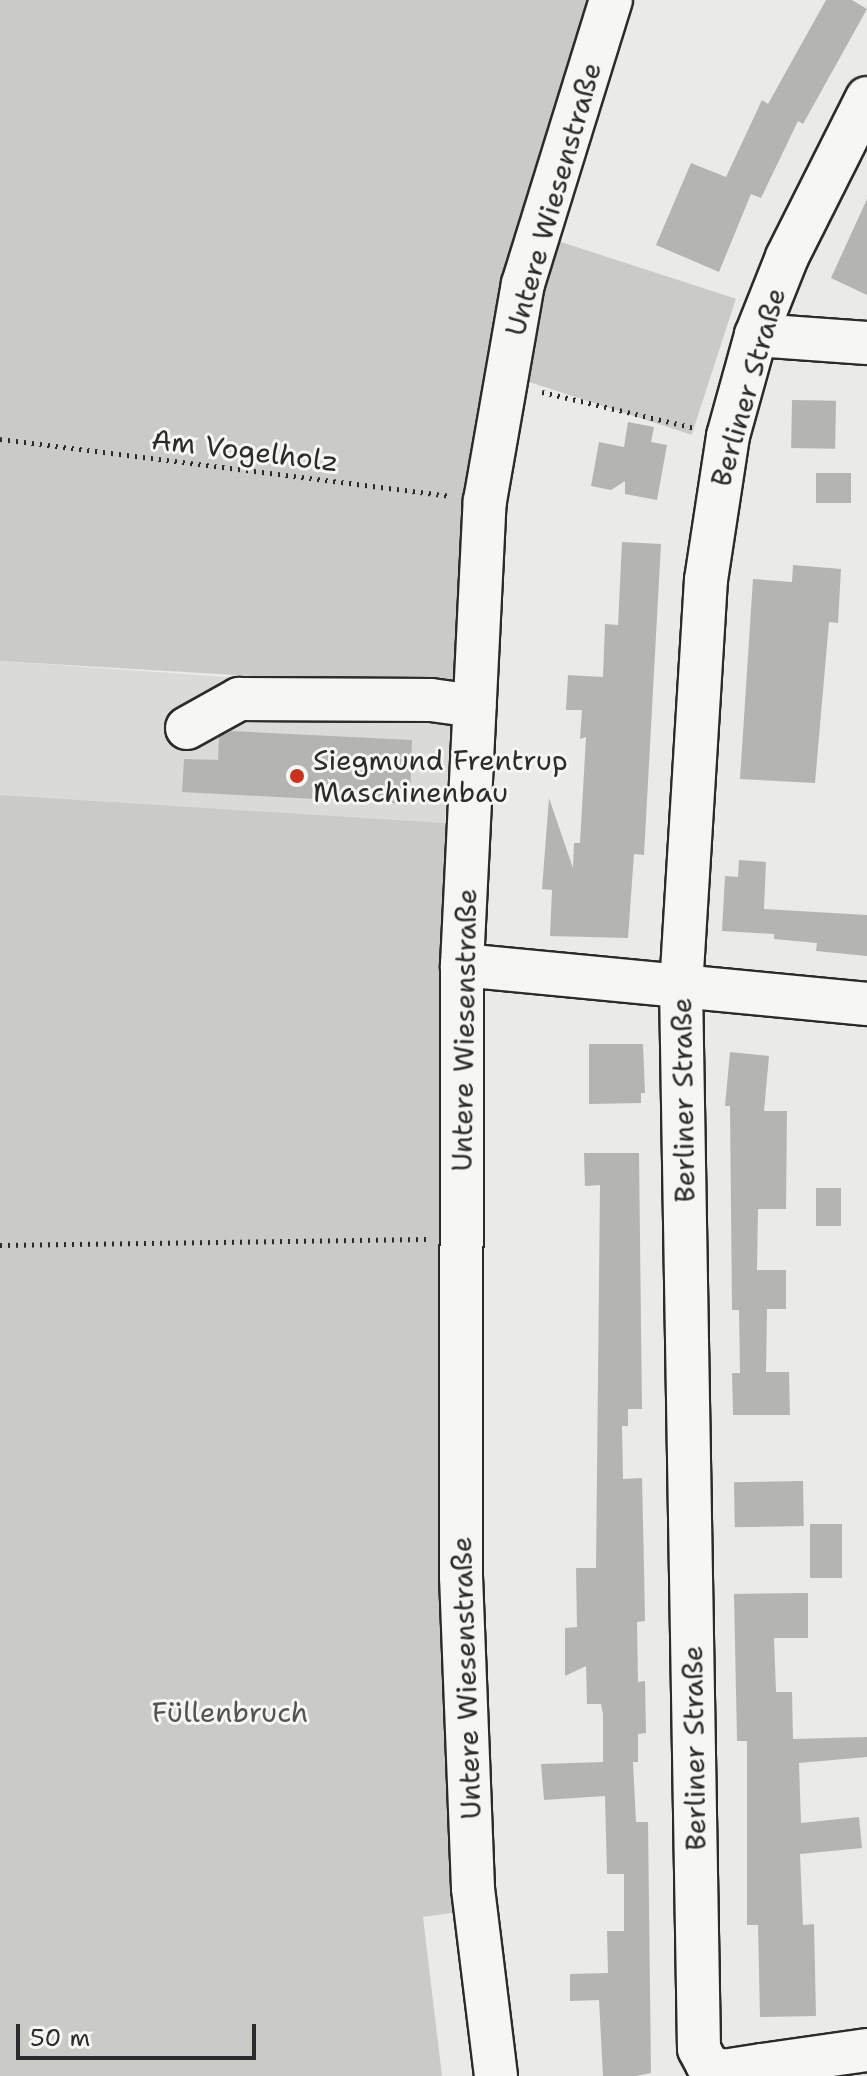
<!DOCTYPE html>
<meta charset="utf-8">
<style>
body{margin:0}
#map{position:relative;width:867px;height:2076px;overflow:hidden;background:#eaeae6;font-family:"Shantell Sans",sans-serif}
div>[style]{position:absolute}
.built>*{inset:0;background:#dadad6;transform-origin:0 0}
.green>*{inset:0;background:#cacac7;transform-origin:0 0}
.building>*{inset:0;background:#b4b4b1;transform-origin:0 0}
.path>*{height:5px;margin-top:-2.5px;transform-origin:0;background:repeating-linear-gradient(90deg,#2b2b2b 0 2px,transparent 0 8px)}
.roads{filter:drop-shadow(2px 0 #2b2b2b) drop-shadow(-2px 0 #2b2b2b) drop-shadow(0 2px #2b2b2b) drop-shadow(0 -2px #2b2b2b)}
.minor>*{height:42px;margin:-21px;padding:0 21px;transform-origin:21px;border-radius:21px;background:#f6f6f2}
.dots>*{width:22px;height:22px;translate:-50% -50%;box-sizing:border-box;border:4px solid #f6f6f2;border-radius:50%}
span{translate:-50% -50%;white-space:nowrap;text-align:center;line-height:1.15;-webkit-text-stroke:6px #f6f6f2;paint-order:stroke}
.street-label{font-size:28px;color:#2b2b2b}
.poi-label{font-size:28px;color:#2b2b2b}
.left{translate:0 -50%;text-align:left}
.park-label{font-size:28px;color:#535352}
.scale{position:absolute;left:16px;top:2024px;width:240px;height:36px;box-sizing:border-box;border:4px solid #2b2b2b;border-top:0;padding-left:10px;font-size:24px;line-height:28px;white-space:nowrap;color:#2b2b2b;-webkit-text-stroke:6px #f6f6f2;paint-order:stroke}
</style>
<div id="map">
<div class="built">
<i style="left:0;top:661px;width:455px;height:134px;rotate:4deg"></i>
</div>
<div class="green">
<i style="clip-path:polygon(0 0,602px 0,511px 284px,468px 689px,0 661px)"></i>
<i style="left:558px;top:241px;width:187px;height:143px;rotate:18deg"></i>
<i style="clip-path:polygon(0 795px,458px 824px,465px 1911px,423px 1917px,442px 2076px,0 2076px)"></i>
</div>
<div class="building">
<i style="clip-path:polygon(826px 0,852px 0,867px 9px,803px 124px,798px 121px,761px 198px,751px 194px,719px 272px,656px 245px,691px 163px,726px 177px,762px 100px,768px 104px)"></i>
<i style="clip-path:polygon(867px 199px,867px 295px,831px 278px)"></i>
<i style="left:792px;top:400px;width:44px;height:48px;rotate:1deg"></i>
<i style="clip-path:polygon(628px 422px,654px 427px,651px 442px,667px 445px,657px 500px,625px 494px,625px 481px,611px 490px,591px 486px,599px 442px,624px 447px)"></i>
<i style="left:816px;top:473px;width:35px;height:30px"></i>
<i style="clip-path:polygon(622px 542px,661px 544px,644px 855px,634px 854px,628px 938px,550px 936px,552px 890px,542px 889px,549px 798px,573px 868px,574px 843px,580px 843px,586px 737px,580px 739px,582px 710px,566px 710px,568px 675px,603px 677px,605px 624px,618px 625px)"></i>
<i style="clip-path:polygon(793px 565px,841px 569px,838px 623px,829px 622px,815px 783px,740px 779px,753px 579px,792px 582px)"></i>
<i style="clip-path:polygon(231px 731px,412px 740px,410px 804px,182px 792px,184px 759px,218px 760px,219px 737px)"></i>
<i style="clip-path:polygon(739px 860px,766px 862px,764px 909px,867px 915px,867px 956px,816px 951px,817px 943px,774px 939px,774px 934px,722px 931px,725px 876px,738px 877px)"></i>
<i style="clip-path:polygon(589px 1044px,643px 1044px,645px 1093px,641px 1093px,641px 1103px,589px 1104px)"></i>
<i style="clip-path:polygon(730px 1052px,769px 1056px,764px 1111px,787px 1111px,786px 1209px,758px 1209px,757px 1270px,786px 1270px,786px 1309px,767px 1309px,766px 1372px,789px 1372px,790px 1415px,733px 1415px,732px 1373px,740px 1373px,739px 1310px,732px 1310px,730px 1106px,725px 1106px)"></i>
<i style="clip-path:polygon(584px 1153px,639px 1153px,642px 1409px,628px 1409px,628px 1426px,622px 1426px,623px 1479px,642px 1478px,644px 1567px,645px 1621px,637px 1622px,638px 1682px,645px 1681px,646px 1733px,638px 1734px,638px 1762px,633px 1762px,636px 1822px,648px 1822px,651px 2073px,636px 2076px,603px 2076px,599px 2000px,570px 2001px,570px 1974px,608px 1973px,607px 1931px,624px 1931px,624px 1874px,607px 1874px,605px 1796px,544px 1800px,541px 1764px,603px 1762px,603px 1714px,601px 1704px,587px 1704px,586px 1666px,565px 1676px,565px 1628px,577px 1627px,576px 1568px,596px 1568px,600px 1185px,585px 1186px)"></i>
<i style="left:816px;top:1188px;width:25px;height:38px"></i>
<i style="left:803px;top:1481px;width:45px;height:69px;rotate:89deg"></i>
<i style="left:810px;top:1524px;width:32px;height:54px"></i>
<i style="clip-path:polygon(808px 1593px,808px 1638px,774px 1638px,776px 1692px,792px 1692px,793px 1739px,867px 1737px,867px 1757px,799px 1763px,801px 1823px,859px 1817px,862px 1848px,800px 1854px,803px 1925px,814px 1924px,816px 2016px,760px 2017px,758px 1925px,747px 1925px,747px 1741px,737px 1741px,734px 1594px)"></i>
</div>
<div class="path">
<i style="left:542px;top:392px;width:158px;rotate:13.2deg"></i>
<i style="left:0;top:439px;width:455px;rotate:7.2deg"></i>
<i style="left:0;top:1245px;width:427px;rotate:-0.8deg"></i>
</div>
<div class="roads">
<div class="minor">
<i style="left:756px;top:335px;width:111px;rotate:4.1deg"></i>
<i style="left:187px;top:728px;width:60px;rotate:-29.1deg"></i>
<i style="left:239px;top:699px;width:192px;rotate:0.3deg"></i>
<i style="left:431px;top:700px;width:44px;rotate:7.8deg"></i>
<i style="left:462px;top:965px;width:407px;rotate:5.5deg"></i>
<i style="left:762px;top:2065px;width:106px;rotate:-8.1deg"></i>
<i style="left:496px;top:2076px;width:189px;rotate:-97deg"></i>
<i style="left:473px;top:1888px;width:310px;rotate:-92.2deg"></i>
<i style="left:461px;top:1578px;width:613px;rotate:-89.91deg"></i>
<i style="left:462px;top:965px;width:465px;rotate:-87.2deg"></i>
<i style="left:485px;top:501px;width:220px;rotate:-80.1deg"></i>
<i style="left:523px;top:284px;width:297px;rotate:-72.8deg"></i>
<i style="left:764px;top:2076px;width:11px;rotate:-100deg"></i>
<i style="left:762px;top:2065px;width:39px;rotate:171deg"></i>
<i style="left:723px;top:2071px;width:16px;rotate:-162deg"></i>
<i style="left:708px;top:2066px;width:19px;rotate:-118deg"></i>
<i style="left:699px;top:2049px;width:1061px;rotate:-90.97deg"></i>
<i style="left:681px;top:988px;width:409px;rotate:-86.5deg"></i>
<i style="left:706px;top:580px;width:146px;rotate:-81.3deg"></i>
<i style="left:728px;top:436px;width:105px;rotate:-74.5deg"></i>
<i style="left:756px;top:335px;width:84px;rotate:-68.3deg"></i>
<i style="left:787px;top:257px;width:178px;rotate:-63.3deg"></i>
</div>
</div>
<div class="dots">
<i style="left:297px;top:776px;background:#c8321e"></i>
</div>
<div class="street-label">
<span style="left:553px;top:199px;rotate:-74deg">Untere Wiesenstraße</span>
<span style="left:748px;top:387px;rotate:-74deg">Berliner Straße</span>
<span style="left:245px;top:450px;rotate:7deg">Am Vogelholz</span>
<span style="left:464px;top:1030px;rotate:-89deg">Untere Wiesenstraße</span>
<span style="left:683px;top:1100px;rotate:-91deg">Berliner Straße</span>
<span style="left:466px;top:1678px;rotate:-92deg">Untere Wiesenstraße</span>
<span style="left:694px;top:1748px;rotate:-91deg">Berliner Straße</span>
</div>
<div class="poi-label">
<span class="left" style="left:313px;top:776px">Siegmund Frentrup<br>Maschinenbau</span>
</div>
<div class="park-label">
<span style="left:230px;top:1712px">Füllenbruch</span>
</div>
<div class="scale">50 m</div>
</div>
